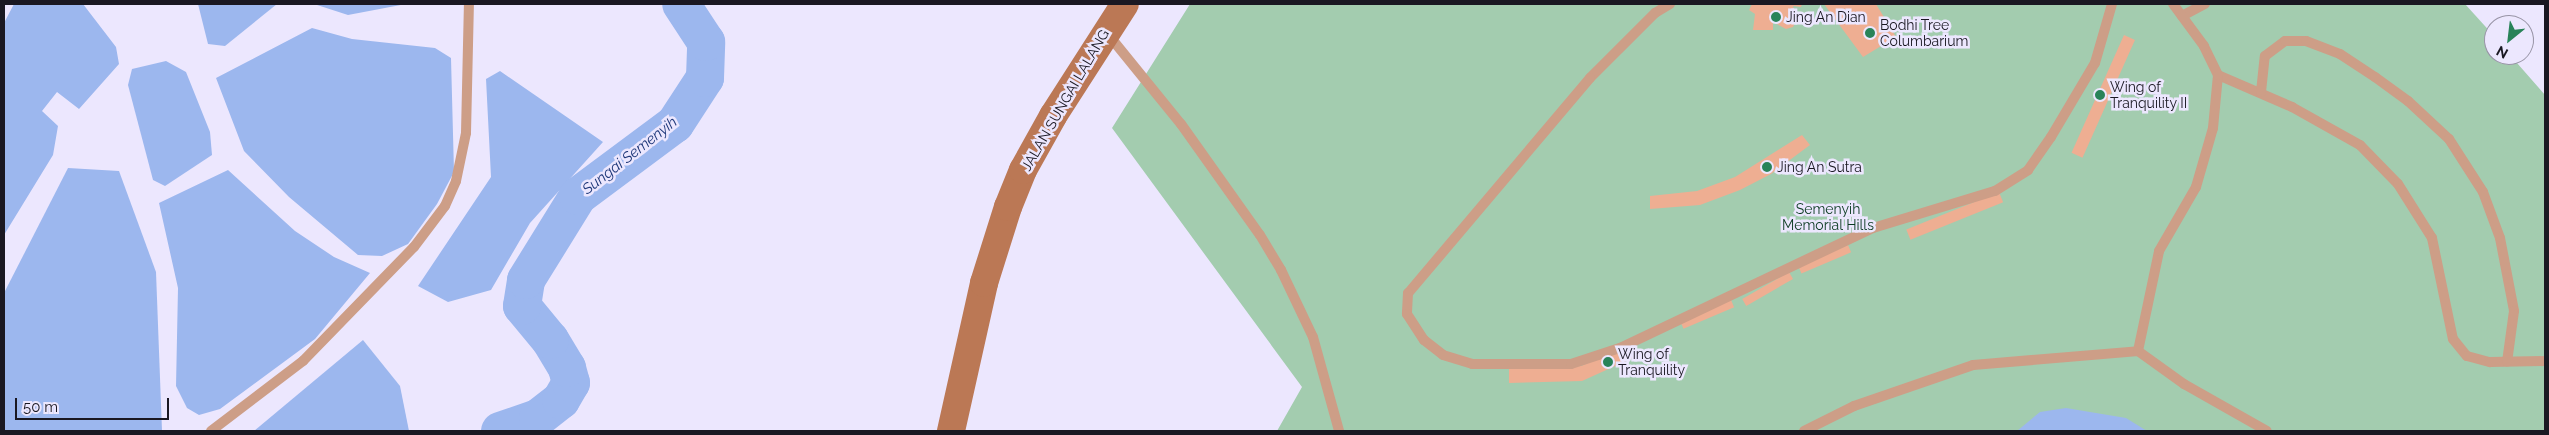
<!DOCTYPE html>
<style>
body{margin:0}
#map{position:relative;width:2549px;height:435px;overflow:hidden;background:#ece7fe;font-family:Raleway,sans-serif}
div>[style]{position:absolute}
.green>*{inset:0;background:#a3ccaf}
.water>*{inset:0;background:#9cb7ee}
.river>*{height:38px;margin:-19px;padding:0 19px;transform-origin:19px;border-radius:19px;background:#9cb7ee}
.building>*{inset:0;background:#eeae92;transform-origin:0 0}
.lane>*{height:10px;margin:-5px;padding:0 5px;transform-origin:5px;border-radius:5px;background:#cd9e87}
.secondary>*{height:28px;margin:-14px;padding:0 14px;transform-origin:14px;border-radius:14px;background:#bb7855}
.dots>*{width:14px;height:14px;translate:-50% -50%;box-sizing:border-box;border:2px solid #ece7fe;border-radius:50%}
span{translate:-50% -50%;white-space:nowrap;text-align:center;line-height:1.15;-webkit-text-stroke:5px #ece7fe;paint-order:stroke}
.poi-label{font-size:14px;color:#1a1822}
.left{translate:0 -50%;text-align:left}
.street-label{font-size:14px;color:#1a1822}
.park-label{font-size:14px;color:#0b3b21}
.water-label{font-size:15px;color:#20397a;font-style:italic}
.frame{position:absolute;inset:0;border:5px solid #1a1822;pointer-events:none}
.north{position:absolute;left:2484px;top:15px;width:50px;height:50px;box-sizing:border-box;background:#ece7fe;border:1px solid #9894a6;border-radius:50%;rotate:209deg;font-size:14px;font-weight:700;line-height:20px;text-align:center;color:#1a1822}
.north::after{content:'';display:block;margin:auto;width:18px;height:22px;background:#298359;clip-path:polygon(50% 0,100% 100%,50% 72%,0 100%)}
.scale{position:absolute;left:15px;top:398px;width:154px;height:22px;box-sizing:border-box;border:2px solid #1a1822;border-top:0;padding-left:6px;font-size:15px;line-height:18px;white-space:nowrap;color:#1a1822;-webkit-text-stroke:4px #ece7fe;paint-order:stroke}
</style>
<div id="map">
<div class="green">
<i style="clip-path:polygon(1190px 4px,2465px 4px,2494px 36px,2494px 55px,2510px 55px,2545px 95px,2545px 431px,1277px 431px,1302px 387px,1112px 128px)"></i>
</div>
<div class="water">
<i style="clip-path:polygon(14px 4px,83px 4px,116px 47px,119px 64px,79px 109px,57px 92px,42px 111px,58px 126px,53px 155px,4px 235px,4px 23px)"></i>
<i style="clip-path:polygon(198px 4px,277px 4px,225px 46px,208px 44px)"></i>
<i style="clip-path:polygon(314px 4px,406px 4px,348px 15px)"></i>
<i style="clip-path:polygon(312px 28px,352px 39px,435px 48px,451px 58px,454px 172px,437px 204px,408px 244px,382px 256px,358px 255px,289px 197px,244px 151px,216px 78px)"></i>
<i style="clip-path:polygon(166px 61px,186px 72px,210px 132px,212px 155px,165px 186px,153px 180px,128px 85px,132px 69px)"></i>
<i style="clip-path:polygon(500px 71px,603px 142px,530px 223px,491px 290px,448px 302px,418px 286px,491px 177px,486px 79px)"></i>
<i style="clip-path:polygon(68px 168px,119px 171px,156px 272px,162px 431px,4px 431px,4px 293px)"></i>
<i style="clip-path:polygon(228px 170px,295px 231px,334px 257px,370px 273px,315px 339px,220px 409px,199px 415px,187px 408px,176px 386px,178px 288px,159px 203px)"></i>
<i style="clip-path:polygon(363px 340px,400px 386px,409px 431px,254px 431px)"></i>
<i style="clip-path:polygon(2066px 408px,2126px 418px,2147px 431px,2017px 431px,2040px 412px)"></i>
</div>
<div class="river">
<i style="left:500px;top:431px;width:40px;rotate:-18.9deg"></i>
<i style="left:538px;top:418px;width:29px;rotate:-38deg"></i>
<i style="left:561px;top:400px;width:20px;rotate:-60deg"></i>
<i style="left:571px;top:383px;width:16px;rotate:-105deg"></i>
<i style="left:567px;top:368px;width:33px;rotate:-121deg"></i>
<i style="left:550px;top:340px;width:44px;rotate:-129.5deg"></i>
<i style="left:522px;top:306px;width:26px;rotate:-81deg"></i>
<i style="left:526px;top:280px;width:99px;rotate:-58.2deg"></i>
<i style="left:578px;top:196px;width:121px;rotate:-36.6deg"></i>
<i style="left:675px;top:124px;width:55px;rotate:-56.9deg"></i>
<i style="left:705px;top:78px;width:36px;rotate:-88deg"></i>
<i style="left:706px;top:42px;width:45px;rotate:-123.3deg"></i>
</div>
<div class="building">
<i style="clip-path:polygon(1752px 4px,1802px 4px,1801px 7px,1793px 6px,1797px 19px,1793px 27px,1786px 29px,1773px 22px,1773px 30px,1753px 30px,1755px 14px,1749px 10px)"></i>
<i style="clip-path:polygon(1824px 4px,1876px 4px,1896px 37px,1863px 57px)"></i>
<i style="left:2124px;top:35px;width:12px;height:129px;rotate:24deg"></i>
<i style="clip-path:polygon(1802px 135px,1810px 145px,1771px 174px,1740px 190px,1700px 205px,1650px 209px,1650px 196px,1697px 191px,1735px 177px)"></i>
<i style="left:1999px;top:192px;width:11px;height:100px;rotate:68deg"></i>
<i style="left:1848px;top:245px;width:8px;height:54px;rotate:67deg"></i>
<i style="left:1789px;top:272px;width:8px;height:54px;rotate:60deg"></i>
<i style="left:1731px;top:300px;width:8px;height:55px;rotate:67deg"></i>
<i style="clip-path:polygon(1630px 345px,1635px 357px,1582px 381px,1509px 383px,1509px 368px,1581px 366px)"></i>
</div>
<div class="lane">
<i style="left:1670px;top:4px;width:17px;rotate:149deg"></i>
<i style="left:1655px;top:13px;width:92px;rotate:135deg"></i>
<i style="left:1590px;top:78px;width:282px;rotate:130.2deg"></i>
<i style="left:1408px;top:293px;width:21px;rotate:93deg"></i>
<i style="left:1407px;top:314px;width:31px;rotate:57deg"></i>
<i style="left:1424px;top:340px;width:24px;rotate:38deg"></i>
<i style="left:1443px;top:355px;width:30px;rotate:17deg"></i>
<i style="left:1472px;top:364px;width:99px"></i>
<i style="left:1571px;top:364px;width:52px;rotate:-18.1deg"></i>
<i style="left:1620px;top:348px;width:280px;rotate:-25.4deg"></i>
<i style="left:1873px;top:228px;width:127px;rotate:-16.9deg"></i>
<i style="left:1995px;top:191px;width:39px;rotate:-32deg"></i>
<i style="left:2028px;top:170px;width:40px;rotate:-55.1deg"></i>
<i style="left:2051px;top:137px;width:86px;rotate:-59.3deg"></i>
<i style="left:2095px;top:63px;width:61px;rotate:-73.9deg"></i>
<i style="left:2182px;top:16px;width:26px;rotate:-28deg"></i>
<i style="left:1107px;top:33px;width:117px;rotate:50.9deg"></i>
<i style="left:1181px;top:124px;width:136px;rotate:54.6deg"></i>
<i style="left:1260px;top:235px;width:41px;rotate:59deg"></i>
<i style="left:1281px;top:270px;width:74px;rotate:64.5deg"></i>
<i style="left:1313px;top:337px;width:98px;rotate:74.5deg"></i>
<i style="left:2218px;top:75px;width:81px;rotate:23.4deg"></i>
<i style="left:2292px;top:107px;width:78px;rotate:29.2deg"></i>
<i style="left:2360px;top:145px;width:54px;rotate:45.7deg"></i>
<i style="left:2398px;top:184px;width:64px;rotate:57.8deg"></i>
<i style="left:2432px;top:238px;width:103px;rotate:78.3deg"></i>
<i style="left:2453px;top:339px;width:22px;rotate:51deg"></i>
<i style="left:2467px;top:356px;width:24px;rotate:15deg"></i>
<i style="left:2490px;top:362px;width:55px;rotate:-1deg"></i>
<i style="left:2261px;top:92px;width:36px;rotate:-84deg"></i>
<i style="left:2265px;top:56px;width:25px;rotate:-37deg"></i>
<i style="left:2285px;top:41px;width:21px"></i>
<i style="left:2306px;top:41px;width:36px;rotate:21deg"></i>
<i style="left:2340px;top:54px;width:42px;rotate:33.3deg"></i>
<i style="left:2375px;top:77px;width:41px;rotate:36deg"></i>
<i style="left:2408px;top:101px;width:56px;rotate:42.8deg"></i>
<i style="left:2449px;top:139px;width:63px;rotate:57.3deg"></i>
<i style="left:2483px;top:192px;width:49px;rotate:69.7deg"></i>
<i style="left:2500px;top:238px;width:74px;rotate:79.1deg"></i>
<i style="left:2514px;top:311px;width:51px;rotate:97.8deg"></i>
<i style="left:2138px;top:351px;width:102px;rotate:-78.1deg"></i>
<i style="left:2159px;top:251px;width:74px;rotate:-60deg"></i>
<i style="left:2196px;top:187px;width:61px;rotate:-73.9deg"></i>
<i style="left:2213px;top:128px;width:53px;rotate:-84.6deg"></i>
<i style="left:2218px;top:75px;width:32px;rotate:-116deg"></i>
<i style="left:2204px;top:46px;width:52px;rotate:-126.4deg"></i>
<i style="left:211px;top:431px;width:116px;rotate:-37.3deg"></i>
<i style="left:303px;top:361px;width:159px;rotate:-45.8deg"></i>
<i style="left:414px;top:247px;width:51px;rotate:-52.9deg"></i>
<i style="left:445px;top:206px;width:27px;rotate:-66deg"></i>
<i style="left:456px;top:181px;width:49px;rotate:-78.2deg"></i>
<i style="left:466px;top:133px;width:129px;rotate:-88.7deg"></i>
<i style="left:1804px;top:431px;width:56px;rotate:-26.6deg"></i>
<i style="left:1854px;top:406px;width:126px;rotate:-19deg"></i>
<i style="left:1973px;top:365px;width:166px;rotate:-4.8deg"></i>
<i style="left:2138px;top:351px;width:57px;rotate:35.7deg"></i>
<i style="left:2184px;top:384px;width:95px;rotate:29.5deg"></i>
</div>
<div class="secondary">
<i style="left:951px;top:431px;width:152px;rotate:-77.4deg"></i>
<i style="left:984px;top:283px;width:80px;rotate:-72.5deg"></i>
<i style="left:1008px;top:207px;width:40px;rotate:-68deg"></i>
<i style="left:1023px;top:170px;width:62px;rotate:-60.9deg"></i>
<i style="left:1053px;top:116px;width:133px;rotate:-57.3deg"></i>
</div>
<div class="dots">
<i style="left:1776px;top:17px;background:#298359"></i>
<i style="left:1870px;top:33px;background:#298359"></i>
<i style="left:2100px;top:95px;background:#298359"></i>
<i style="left:1767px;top:167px;background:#298359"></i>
<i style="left:1608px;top:362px;background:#298359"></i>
</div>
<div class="poi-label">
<span class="left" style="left:1786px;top:17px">Jing An Dian</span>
<span class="left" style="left:1880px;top:33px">Bodhi Tree<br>Columbarium</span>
<span class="left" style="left:2110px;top:95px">Wing of<br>Tranquility II</span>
<span class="left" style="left:1777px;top:167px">Jing An Sutra</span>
<span class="left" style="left:1618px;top:362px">Wing of<br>Tranquility</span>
</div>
<div class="street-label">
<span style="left:1065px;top:100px;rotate:-60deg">JALAN SUNGAI LALANG</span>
</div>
<div class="park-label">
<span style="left:1828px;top:217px">Semenyih<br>Memorial Hills</span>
</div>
<div class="water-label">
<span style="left:630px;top:156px;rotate:-38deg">Sungai Semenyih</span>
</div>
<div class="frame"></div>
<div class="north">N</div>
<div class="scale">50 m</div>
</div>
